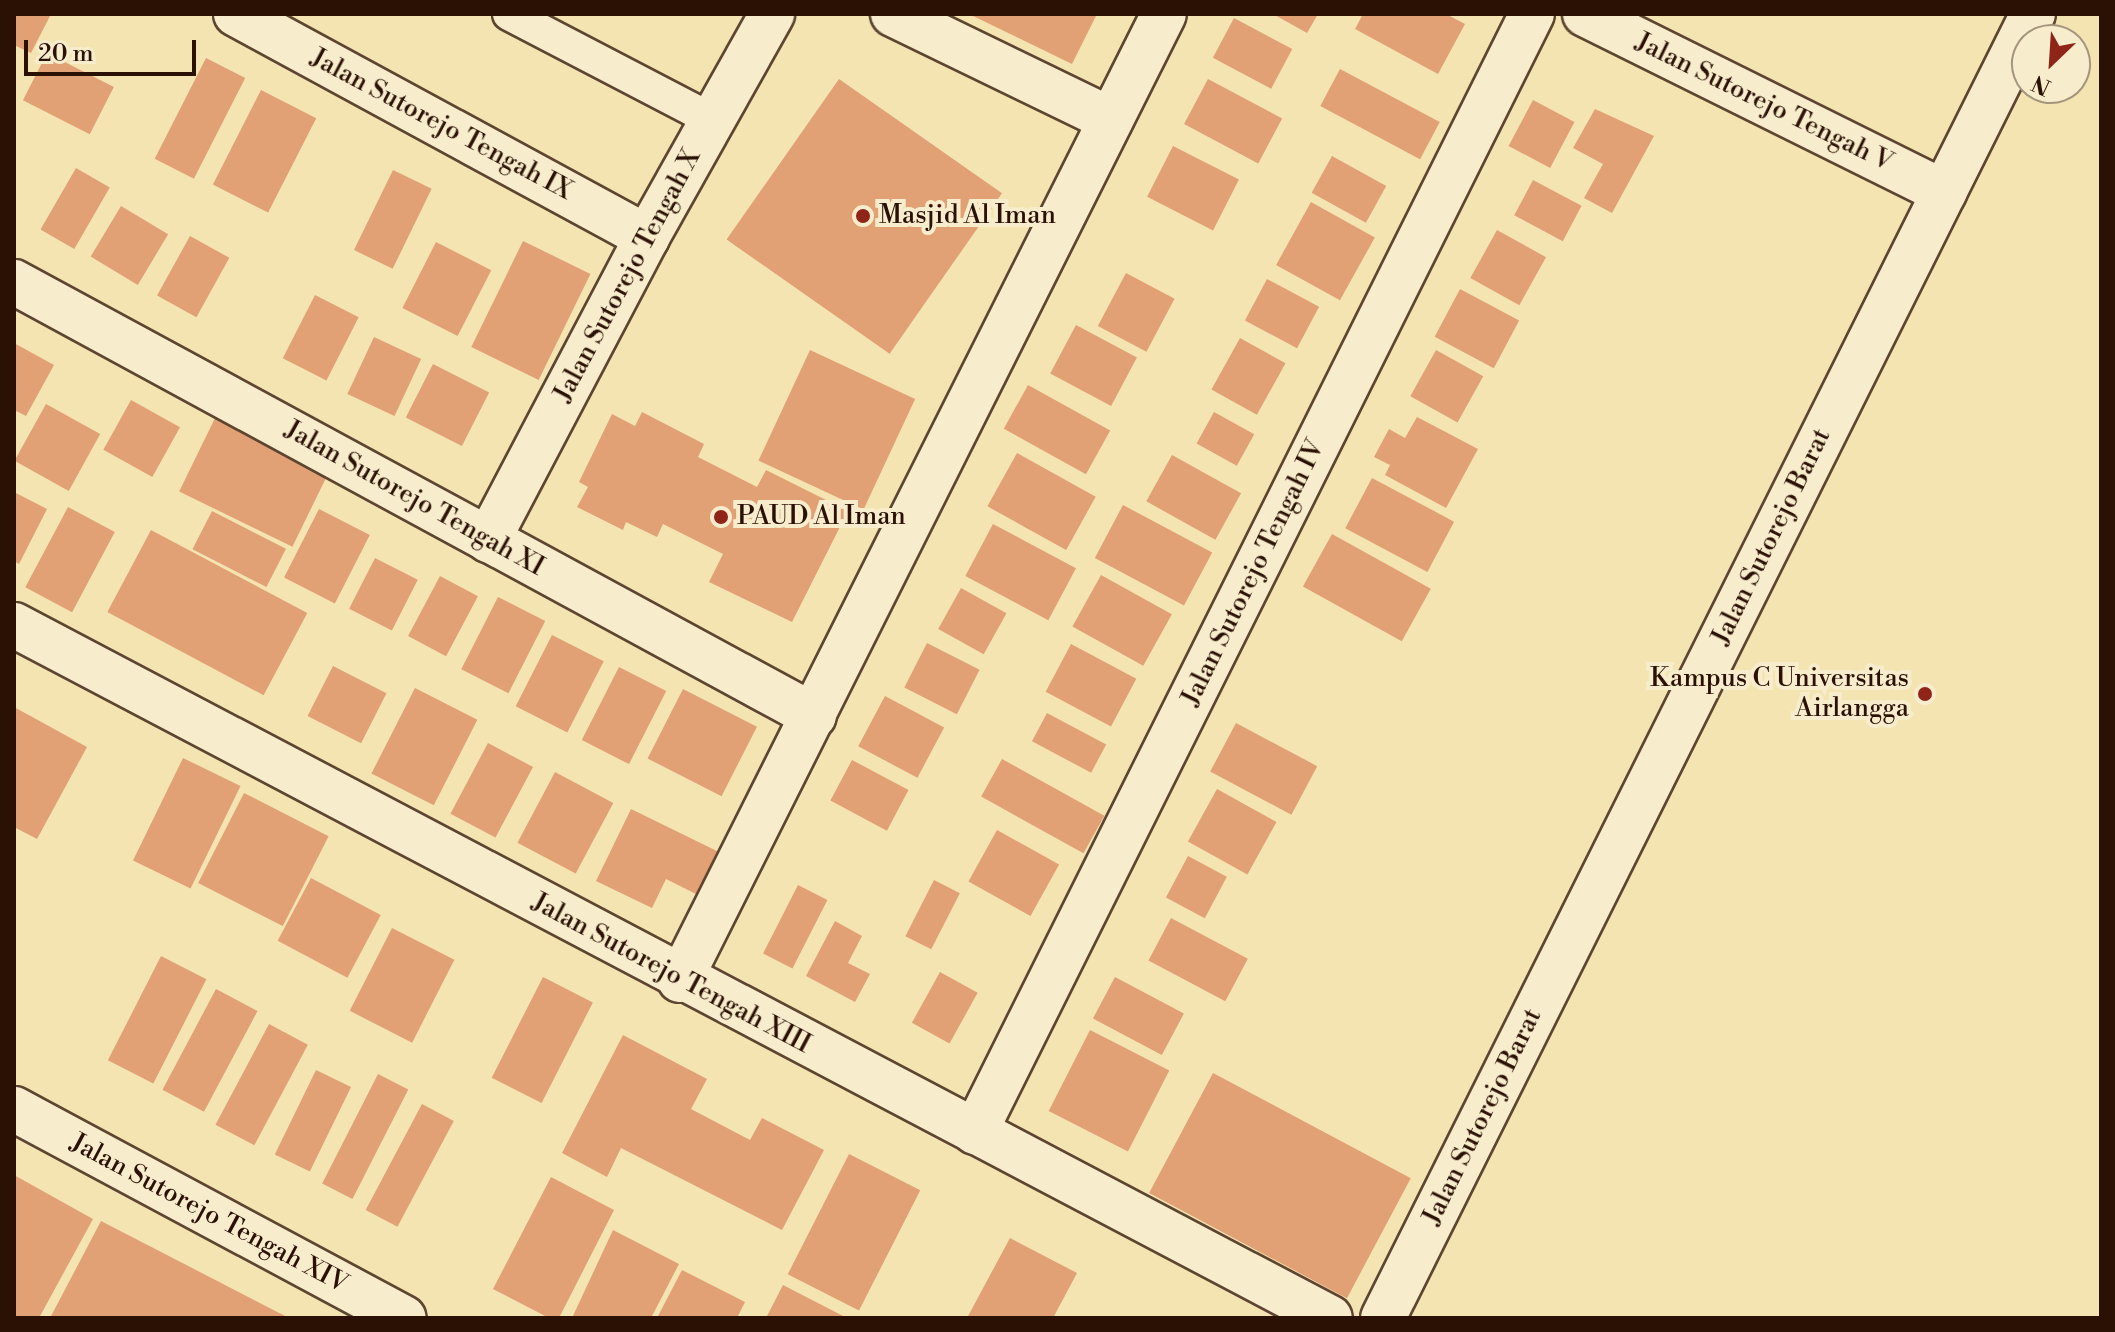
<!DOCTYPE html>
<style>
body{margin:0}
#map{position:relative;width:2115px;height:1332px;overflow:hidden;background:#f3e4b2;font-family:"Libre Bodoni",serif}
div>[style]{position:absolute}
.building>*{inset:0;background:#e2a075;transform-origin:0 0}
.roads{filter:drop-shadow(2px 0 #5d4530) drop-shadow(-2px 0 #5d4530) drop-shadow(0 2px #5d4530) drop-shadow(0 -2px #5d4530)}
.lane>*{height:32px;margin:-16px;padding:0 16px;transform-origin:16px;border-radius:16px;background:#f7edcd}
.street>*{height:44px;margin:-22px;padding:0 22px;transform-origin:22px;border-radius:22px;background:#f7edcd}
.dots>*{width:22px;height:22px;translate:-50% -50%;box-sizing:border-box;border:4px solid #f7edcd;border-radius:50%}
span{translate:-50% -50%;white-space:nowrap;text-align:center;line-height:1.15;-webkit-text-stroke:8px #f7edcd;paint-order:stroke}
.street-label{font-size:26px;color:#2b1004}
.poi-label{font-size:26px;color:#2b1004}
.left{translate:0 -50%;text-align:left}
.right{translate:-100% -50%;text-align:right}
.frame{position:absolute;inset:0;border:16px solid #2b1004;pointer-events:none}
.north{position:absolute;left:2011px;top:24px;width:80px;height:80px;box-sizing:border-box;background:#f7edcd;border:2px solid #a5957d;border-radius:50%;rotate:205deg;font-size:22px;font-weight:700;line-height:32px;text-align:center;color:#2b1004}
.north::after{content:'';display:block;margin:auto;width:28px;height:36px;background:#8f2418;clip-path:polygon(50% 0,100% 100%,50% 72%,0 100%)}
.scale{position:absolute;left:24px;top:40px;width:172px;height:36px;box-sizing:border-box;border:4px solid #2b1004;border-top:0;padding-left:10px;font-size:24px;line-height:28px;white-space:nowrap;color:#2b1004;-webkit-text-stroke:6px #f7edcd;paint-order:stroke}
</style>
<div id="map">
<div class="building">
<i style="clip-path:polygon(14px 14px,51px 14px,31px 53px,14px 45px)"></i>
<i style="clip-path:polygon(969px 14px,1097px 14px,1072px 64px)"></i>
<i style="clip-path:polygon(1273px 14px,1318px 14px,1307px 33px)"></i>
<i style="clip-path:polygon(1363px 14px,1446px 14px,1465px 24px,1438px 74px,1355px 29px)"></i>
<i style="left:1234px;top:18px;width:66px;height:45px;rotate:28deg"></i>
<i style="left:47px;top:53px;width:75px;height:53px;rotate:27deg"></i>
<i style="left:206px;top:58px;width:44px;height:113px;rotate:27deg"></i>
<i style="left:1340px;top:69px;width:113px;height:42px;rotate:28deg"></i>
<i style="left:839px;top:79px;width:199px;height:196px;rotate:35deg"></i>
<i style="left:1208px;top:79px;width:84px;height:51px;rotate:28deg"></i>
<i style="left:261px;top:90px;width:62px;height:106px;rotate:27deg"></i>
<i style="left:1533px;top:100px;width:47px;height:52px;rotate:28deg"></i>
<i style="clip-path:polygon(1595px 109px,1654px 136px,1612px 213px,1584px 198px,1603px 164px,1573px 148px)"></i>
<i style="left:1173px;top:146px;width:74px;height:57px;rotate:27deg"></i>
<i style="left:1332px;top:156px;width:62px;height:42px;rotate:29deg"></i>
<i style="left:76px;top:168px;width:39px;height:71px;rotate:30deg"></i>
<i style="left:393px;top:170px;width:43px;height:89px;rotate:26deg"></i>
<i style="left:1533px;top:180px;width:55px;height:40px;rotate:28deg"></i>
<i style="left:1311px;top:202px;width:73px;height:72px;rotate:29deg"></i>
<i style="left:121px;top:206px;width:55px;height:59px;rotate:31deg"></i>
<i style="left:1497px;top:230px;width:56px;height:55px;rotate:29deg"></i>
<i style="left:190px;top:236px;width:45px;height:68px;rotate:29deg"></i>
<i style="left:523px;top:241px;width:75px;height:118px;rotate:26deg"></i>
<i style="left:436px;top:242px;width:62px;height:74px;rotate:27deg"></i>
<i style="left:1126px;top:273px;width:55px;height:60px;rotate:28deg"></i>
<i style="left:1267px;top:279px;width:59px;height:47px;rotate:28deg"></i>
<i style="left:1460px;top:289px;width:67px;height:54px;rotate:28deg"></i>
<i style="left:315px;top:295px;width:49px;height:71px;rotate:27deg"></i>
<i style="left:1076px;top:325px;width:69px;height:55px;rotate:28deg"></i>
<i style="left:374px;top:337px;width:52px;height:63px;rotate:25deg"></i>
<i style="left:1240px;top:338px;width:52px;height:59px;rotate:29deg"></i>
<i style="clip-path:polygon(14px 343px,54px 365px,26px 416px,14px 410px)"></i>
<i style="left:810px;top:350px;width:116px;height:122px;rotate:25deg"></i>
<i style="left:1436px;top:350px;width:54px;height:53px;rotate:29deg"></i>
<i style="left:433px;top:364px;width:63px;height:60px;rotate:27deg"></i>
<i style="left:1028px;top:385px;width:94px;height:50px;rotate:29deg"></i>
<i style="left:131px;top:400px;width:56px;height:57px;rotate:29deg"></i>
<i style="left:46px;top:404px;width:62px;height:65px;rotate:29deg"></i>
<i style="clip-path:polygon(642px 412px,704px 444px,698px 457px,757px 487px,766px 470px,848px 511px,792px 622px,709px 582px,723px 554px,663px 524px,657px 537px,626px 522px,623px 530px,577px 507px,588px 487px,579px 482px,612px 414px,635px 426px)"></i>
<i style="left:1214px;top:412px;width:46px;height:36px;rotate:29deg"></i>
<i style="left:216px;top:416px;width:126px;height:84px;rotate:26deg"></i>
<i style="clip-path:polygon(1417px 417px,1478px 449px,1446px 508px,1385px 475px,1390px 465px,1374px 457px,1389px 429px,1405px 438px)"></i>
<i style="left:1017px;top:453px;width:90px;height:61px;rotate:29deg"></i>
<i style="left:1172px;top:455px;width:79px;height:53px;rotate:29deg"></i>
<i style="left:1372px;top:478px;width:93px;height:57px;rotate:28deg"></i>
<i style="clip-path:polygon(14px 492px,47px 509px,19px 564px,14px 561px)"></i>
<i style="left:1123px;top:505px;width:101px;height:60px;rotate:28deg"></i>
<i style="left:68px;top:507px;width:53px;height:91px;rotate:28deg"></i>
<i style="left:319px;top:509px;width:57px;height:77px;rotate:27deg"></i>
<i style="left:212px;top:511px;width:83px;height:43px;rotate:27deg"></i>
<i style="left:993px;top:524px;width:94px;height:59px;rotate:28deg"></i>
<i style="left:151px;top:530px;width:177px;height:93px;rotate:28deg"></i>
<i style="left:1332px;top:534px;width:113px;height:60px;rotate:29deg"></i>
<i style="left:375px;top:558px;width:48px;height:57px;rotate:27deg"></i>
<i style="left:1101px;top:575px;width:81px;height:59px;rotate:29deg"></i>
<i style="left:440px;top:576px;width:43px;height:68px;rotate:28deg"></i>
<i style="left:961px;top:588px;width:52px;height:47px;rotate:29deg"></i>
<i style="left:498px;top:597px;width:53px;height:81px;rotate:27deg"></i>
<i style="left:552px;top:635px;width:58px;height:80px;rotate:27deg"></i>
<i style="left:927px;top:643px;width:59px;height:50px;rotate:27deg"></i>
<i style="left:1071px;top:644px;width:74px;height:54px;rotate:28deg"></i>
<i style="left:333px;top:666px;width:60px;height:56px;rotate:27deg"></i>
<i style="left:619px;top:667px;width:53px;height:82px;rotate:27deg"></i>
<i style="left:415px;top:688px;width:70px;height:96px;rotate:27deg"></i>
<i style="left:683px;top:689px;width:83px;height:78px;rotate:27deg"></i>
<i style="left:885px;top:696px;width:67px;height:57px;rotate:28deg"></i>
<i style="clip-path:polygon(14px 707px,87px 747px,37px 839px,14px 827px)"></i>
<i style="left:1047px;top:713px;width:67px;height:32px;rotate:28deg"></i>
<i style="left:1236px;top:723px;width:92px;height:55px;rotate:28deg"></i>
<i style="left:488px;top:743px;width:51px;height:80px;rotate:28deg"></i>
<i style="left:183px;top:758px;width:64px;height:114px;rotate:26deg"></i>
<i style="left:1002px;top:759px;width:117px;height:43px;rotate:29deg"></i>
<i style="left:852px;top:760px;width:64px;height:46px;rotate:28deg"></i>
<i style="left:555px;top:772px;width:66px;height:80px;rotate:28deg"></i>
<i style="left:1217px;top:789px;width:68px;height:60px;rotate:29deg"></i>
<i style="left:244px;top:793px;width:95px;height:101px;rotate:27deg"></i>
<i style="clip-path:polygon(631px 809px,723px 854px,702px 897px,666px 879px,652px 908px,596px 881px)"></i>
<i style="left:997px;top:830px;width:71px;height:59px;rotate:29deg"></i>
<i style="left:1188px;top:856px;width:44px;height:47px;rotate:28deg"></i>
<i style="left:311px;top:878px;width:79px;height:71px;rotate:28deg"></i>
<i style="left:934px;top:880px;width:29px;height:63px;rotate:27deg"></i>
<i style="left:798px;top:885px;width:33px;height:77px;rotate:27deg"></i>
<i style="left:1171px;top:918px;width:87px;height:48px;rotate:28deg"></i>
<i style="clip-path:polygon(835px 921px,862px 936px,848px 963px,870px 974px,855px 1002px,806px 976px)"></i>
<i style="left:392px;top:928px;width:70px;height:93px;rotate:27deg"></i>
<i style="left:161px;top:956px;width:51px;height:117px;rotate:27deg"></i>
<i style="left:940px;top:972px;width:43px;height:58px;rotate:29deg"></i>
<i style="left:543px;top:977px;width:56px;height:113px;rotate:27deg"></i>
<i style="left:1115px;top:977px;width:78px;height:47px;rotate:28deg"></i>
<i style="left:216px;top:989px;width:47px;height:114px;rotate:28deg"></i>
<i style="left:269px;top:1024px;width:44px;height:114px;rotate:28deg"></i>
<i style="left:1090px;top:1030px;width:89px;height:91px;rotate:27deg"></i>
<i style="clip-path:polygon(623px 1035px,707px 1079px,691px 1109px,750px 1140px,762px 1118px,824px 1150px,782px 1230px,621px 1148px,607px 1177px,562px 1153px)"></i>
<i style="left:316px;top:1070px;width:39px;height:94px;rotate:26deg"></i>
<i style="left:1213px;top:1073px;width:224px;height:136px;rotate:28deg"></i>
<i style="left:378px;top:1074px;width:34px;height:123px;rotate:27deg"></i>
<i style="left:422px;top:1104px;width:36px;height:120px;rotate:28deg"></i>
<i style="left:849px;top:1154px;width:80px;height:135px;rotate:27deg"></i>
<i style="clip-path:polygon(14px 1175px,93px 1219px,39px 1318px,14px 1318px)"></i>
<i style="clip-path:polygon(551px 1177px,614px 1210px,559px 1318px,549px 1318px,493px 1289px)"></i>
<i style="clip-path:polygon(101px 1221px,196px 1270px,289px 1318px,50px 1318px)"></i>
<i style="clip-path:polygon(613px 1230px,679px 1264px,651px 1318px,572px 1318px)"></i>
<i style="clip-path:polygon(1010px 1238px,1077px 1273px,1053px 1318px,967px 1318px)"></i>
<i style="clip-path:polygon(682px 1270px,745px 1302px,737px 1318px,657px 1318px)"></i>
<i style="clip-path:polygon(783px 1285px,847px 1318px,766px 1318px)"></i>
</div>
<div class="roads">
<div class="lane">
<i style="left:509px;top:14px;width:230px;rotate:27.5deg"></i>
</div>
<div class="street">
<i style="left:236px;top:14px;width:468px;rotate:28.5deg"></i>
<i style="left:893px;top:14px;width:242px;rotate:25.9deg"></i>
<i style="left:1585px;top:14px;width:401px;rotate:26.4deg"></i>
<i style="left:14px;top:282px;width:910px;rotate:28.48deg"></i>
<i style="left:488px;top:540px;width:342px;rotate:-62.3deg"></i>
<i style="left:647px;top:237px;width:256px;rotate:-60.7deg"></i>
<i style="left:14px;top:625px;width:1487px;rotate:27.77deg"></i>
<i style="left:680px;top:980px;width:1080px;rotate:-63.39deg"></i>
<i style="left:14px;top:1109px;width:442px;rotate:28.2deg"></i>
<i style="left:975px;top:1132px;width:1249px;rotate:-63.52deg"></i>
<i style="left:1383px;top:1318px;width:1457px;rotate:-63.51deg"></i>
</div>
</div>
<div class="dots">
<i style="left:863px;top:216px;background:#8f2418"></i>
<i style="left:721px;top:517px;background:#8f2418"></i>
<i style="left:1925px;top:694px;background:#8f2418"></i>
</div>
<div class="street-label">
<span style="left:1764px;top:103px;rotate:26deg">Jalan Sutorejo Tengah V</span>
<span style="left:441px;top:125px;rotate:28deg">Jalan Sutorejo Tengah IX</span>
<span style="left:628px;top:276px;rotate:-62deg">Jalan Sutorejo Tengah X</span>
<span style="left:414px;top:499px;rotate:29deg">Jalan Sutorejo Tengah XI</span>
<span style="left:1772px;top:537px;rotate:-64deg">Jalan Sutorejo Barat</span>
<span style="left:1254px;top:573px;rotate:-64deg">Jalan Sutorejo Tengah IV</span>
<span style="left:671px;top:974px;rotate:28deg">Jalan Sutorejo Tengah XIII</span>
<span style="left:1483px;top:1117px;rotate:-64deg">Jalan Sutorejo Barat</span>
<span style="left:209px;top:1214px;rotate:28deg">Jalan Sutorejo Tengah XIV</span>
</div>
<div class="poi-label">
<span class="left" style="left:879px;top:216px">Masjid Al Iman</span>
<span class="left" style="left:737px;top:517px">PAUD Al Iman</span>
<span class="right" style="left:1909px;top:694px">Kampus C Universitas<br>Airlangga</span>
</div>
<div class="frame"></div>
<div class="north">N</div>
<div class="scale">20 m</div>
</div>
